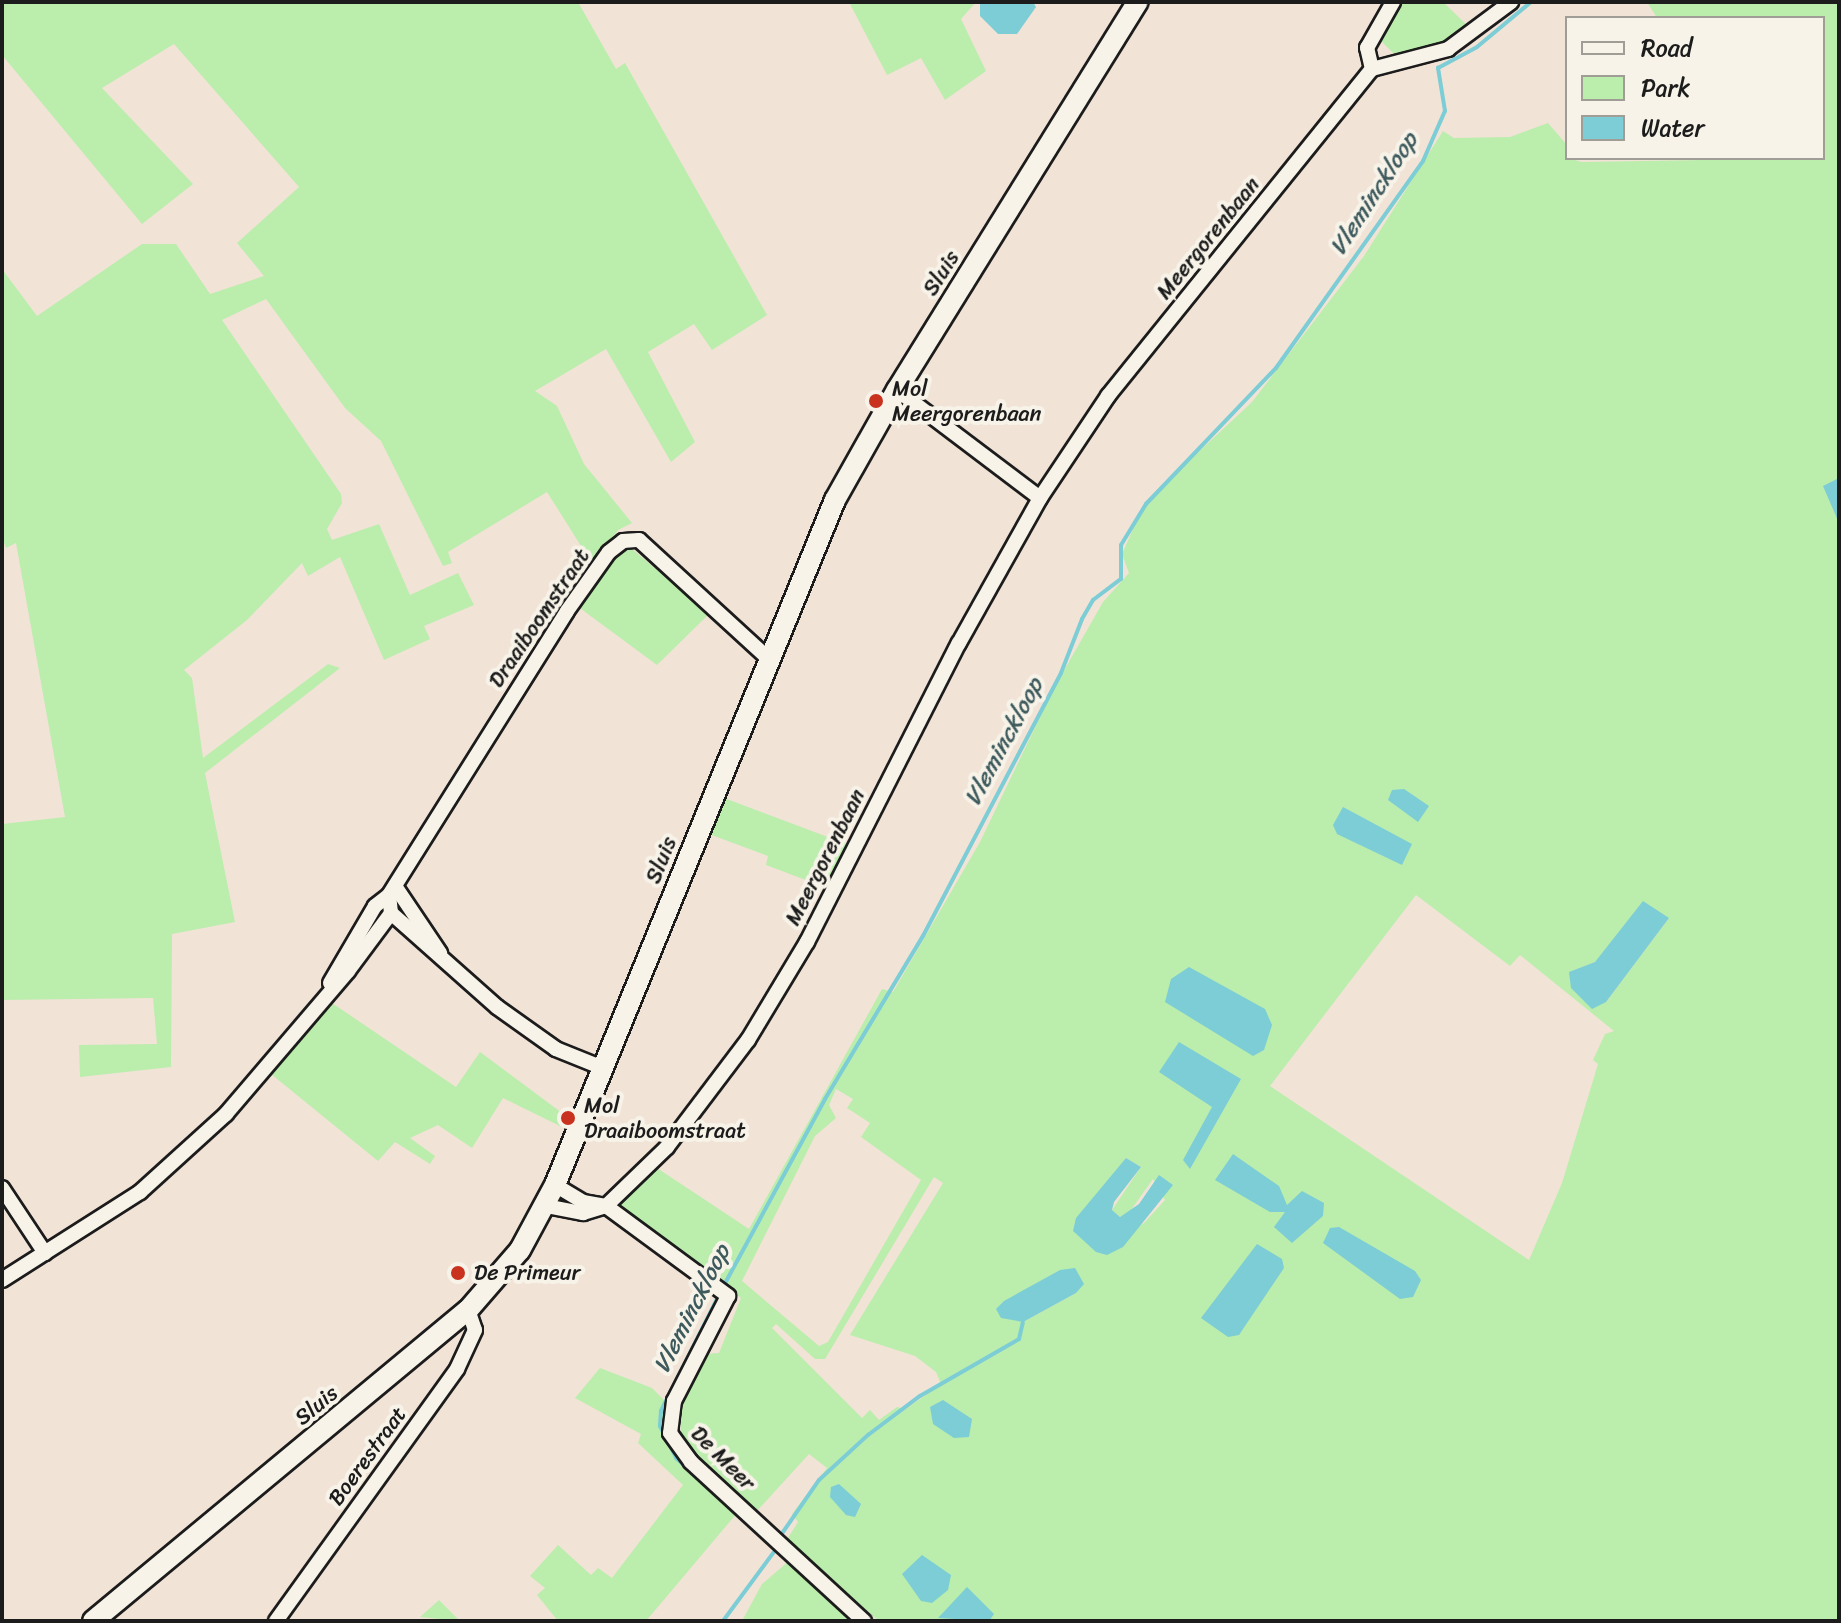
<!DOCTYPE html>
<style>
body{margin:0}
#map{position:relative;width:1841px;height:1623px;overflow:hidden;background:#f2e3d7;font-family:Sriracha,sans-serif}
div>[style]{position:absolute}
.green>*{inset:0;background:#bbedad}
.water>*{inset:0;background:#7ccdd5}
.stream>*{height:4px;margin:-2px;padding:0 2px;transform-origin:2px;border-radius:2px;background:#7ccdd5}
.roads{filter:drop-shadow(2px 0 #1c1c1c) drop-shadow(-2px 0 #1c1c1c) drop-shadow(0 2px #1c1c1c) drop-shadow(0 -2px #1c1c1c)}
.street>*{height:14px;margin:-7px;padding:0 7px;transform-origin:7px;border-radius:7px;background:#f7f3e8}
.secondary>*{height:20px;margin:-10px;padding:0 10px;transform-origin:10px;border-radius:10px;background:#f7f3e8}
.dots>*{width:22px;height:22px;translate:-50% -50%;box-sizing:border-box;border:4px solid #f7f3e8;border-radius:50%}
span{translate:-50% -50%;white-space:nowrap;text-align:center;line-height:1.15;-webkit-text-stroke:8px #f7f3e8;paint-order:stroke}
.street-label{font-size:22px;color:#1c1c1c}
.poi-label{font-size:22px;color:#1c1c1c}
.left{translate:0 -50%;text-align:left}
.water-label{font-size:24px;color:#3e5a5d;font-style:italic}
.frame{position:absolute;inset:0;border:4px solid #1c1c1c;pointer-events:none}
.legend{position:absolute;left:1565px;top:16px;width:260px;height:144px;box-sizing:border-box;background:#f7f3e8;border:2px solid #9f9d96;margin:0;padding:10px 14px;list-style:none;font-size:24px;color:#1c1c1c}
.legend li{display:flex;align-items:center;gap:16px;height:40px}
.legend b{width:40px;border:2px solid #9f9d96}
</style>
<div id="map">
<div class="green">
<i style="clip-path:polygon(2px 2px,578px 2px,616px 69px,625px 63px,767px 315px,712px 350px,694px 324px,648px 352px,695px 442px,671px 462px,606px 349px,535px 391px,557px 406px,584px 464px,632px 523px,618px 530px,593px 565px,547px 492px,448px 552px,452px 563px,443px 566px,381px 441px,345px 408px,266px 299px,222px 320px,341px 494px,342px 503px,327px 529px,332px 540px,379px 524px,410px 595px,458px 573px,474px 605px,424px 626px,430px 639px,384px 660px,340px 557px,308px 576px,302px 563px,247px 620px,184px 670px,192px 678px,203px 758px,328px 664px,340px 668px,205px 773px,235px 922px,172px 934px,171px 1067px,80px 1077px,79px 1045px,157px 1044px,153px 998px,2px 1000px,2px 824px,65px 817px,16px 543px,6px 548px,2px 536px,2px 269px,37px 316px,142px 244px,176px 244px,210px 294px,264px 276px,237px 243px,299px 187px,174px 44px,102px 88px,193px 184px,142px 224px,2px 55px)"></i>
<i style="clip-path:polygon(849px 2px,976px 2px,961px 19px,986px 71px,945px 100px,921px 58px,887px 75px)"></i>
<i style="clip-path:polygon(1401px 2px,1443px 2px,1468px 26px,1448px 40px,1398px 58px,1380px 40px)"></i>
<i style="clip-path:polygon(evenodd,1647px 2px,1839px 2px,1839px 1621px,879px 1621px,786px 1541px,798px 1522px,792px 1514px,827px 1468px,809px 1454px,756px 1512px,689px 1446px,681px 1434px,679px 1404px,705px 1354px,719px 1353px,741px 1298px,622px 1211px,621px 1205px,657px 1168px,749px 1229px,882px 989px,893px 992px,980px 842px,1054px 688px,1103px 602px,1129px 573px,1122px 554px,1145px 502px,1252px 402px,1364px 256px,1443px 131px,1454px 138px,1510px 137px,1548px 123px,1567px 145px,1567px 158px,1582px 162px,1823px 158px,1823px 18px,1657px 18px,1647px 2px,1416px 895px,1510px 966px,1520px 955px,1614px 1031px,1605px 1034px,1593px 1060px,1598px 1064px,1562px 1183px,1529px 1260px,1270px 1086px,1416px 895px,1647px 2px,1669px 918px,1606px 1002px,1570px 972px,1595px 962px,1669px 918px,1647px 2px,836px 1089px,853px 1099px,847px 1108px,870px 1123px,861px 1137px,921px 1180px,828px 1342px,819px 1346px,742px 1281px,815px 1136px,836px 1118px,829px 1105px,836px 1089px,1647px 2px,1126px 1158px,1141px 1167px,1112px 1210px,1120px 1217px,1131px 1210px,1153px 1179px,1165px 1200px,1144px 1223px,1096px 1252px,1126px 1158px,1647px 2px,934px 1177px,943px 1183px,850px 1335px,915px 1356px,936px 1372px,941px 1384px,906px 1409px,897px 1407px,879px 1420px,870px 1410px,862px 1418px,772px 1328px,776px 1324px,815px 1359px,825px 1359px,934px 1177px,1647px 2px,1060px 1270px,1076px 1293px,1023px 1322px,1018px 1296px,1060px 1270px)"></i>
<i style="clip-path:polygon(631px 548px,709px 614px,657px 665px,577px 606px,618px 552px)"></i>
<i style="clip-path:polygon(724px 798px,849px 845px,827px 888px,766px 865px,768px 856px,709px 834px)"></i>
<i style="clip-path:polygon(329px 1001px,456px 1087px,480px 1052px,570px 1119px,566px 1129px,503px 1098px,472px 1148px,438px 1125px,410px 1138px,435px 1156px,430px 1164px,395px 1142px,378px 1161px,271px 1074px)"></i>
<i style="clip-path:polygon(600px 1368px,652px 1388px,668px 1404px,667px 1430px,738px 1512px,646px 1621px,558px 1621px,537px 1595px,545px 1588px,530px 1576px,558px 1545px,591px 1575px,598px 1568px,612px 1578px,683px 1485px,638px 1443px,641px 1434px,575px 1398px)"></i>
<i style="clip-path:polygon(789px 1561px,851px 1621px,742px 1621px,762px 1584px)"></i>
<i style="clip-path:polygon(439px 1600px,460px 1621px,420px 1617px)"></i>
</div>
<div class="water">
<i style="clip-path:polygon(980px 2px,1033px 2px,1036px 7px,1017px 34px,998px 34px,980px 16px)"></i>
<i style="clip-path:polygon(1839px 478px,1839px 523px,1823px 486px)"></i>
<i style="clip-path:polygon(1404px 789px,1429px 806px,1418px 822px,1388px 800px,1392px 790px)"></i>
<i style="clip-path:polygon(1343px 807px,1412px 844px,1402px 865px,1337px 834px,1333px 825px)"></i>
<i style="clip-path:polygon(1643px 901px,1669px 918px,1606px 1002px,1592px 1009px,1571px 988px,1569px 972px,1595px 962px)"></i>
<i style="clip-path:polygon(1189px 967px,1265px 1009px,1272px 1025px,1264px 1050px,1253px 1056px,1165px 1002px,1171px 979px)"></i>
<i style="clip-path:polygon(1179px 1042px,1241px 1079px,1190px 1169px,1183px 1160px,1212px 1107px,1159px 1072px)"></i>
<i style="clip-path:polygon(1233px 1154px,1279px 1186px,1287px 1205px,1302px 1191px,1324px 1203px,1323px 1216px,1292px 1243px,1274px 1227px,1285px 1212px,1270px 1212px,1215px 1180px)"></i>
<i style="clip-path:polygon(1126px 1158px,1141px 1167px,1114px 1202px,1112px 1210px,1120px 1217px,1139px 1204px,1159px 1175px,1173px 1185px,1123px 1247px,1107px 1255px,1096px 1252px,1073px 1231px,1076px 1218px)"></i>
<i style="clip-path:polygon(1339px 1227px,1415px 1271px,1421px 1280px,1413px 1297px,1400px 1299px,1323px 1243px,1330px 1228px)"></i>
<i style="clip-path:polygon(1257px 1244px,1282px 1259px,1284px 1268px,1239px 1335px,1228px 1337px,1201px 1318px)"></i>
<i style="clip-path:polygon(1075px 1268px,1084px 1284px,1076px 1293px,1023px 1322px,1001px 1318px,996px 1309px,1004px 1301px,1060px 1270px)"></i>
<i style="clip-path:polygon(943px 1400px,972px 1419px,969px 1437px,954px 1438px,933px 1424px,930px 1407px)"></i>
<i style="clip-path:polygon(839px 1484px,861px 1504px,855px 1517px,846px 1515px,830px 1497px,831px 1487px)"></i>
<i style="clip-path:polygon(922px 1555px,951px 1575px,948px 1590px,932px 1603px,921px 1601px,902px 1574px)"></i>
<i style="clip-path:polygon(967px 1587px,994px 1614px,989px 1621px,938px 1618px)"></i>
</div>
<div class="stream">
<i style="left:723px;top:1287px;width:214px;rotate:-61.5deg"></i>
<i style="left:825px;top:1099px;width:190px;rotate:-59deg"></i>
<i style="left:923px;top:936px;width:297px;rotate:-62.3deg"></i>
<i style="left:1061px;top:673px;width:58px;rotate:-68.7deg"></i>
<i style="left:1082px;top:619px;width:22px;rotate:-60deg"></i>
<i style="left:1093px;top:600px;width:35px;rotate:-37deg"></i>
<i style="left:1121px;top:579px;width:34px;rotate:-90deg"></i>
<i style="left:1121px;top:545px;width:48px;rotate:-58.6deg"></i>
<i style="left:1146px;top:504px;width:188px;rotate:-46.3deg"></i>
<i style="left:1276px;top:368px;width:254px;rotate:-54.6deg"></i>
<i style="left:1423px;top:161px;width:55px;rotate:-66.3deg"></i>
<i style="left:1445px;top:111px;width:44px;rotate:-99.2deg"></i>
<i style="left:1438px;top:68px;width:44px;rotate:-28.3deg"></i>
<i style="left:1477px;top:47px;width:70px;rotate:-39.8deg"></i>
<i style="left:719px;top:1295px;width:130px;rotate:116.6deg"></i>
<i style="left:661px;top:1411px;width:15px;rotate:94deg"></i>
<i style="left:660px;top:1426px;width:36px;rotate:63deg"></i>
<i style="left:676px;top:1458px;width:102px;rotate:41.8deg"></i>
<i style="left:783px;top:1532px;width:63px;rotate:-55.3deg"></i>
<i style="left:819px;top:1480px;width:67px;rotate:-42.6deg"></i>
<i style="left:868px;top:1435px;width:65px;rotate:-36.9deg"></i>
<i style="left:920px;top:1396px;width:114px;rotate:-29.9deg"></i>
<i style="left:1019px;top:1339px;width:17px;rotate:-77deg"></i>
<i style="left:767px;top:1541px;width:11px;rotate:45deg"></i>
<i style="left:723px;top:1621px;width:89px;rotate:-53.6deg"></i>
</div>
<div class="roads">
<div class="street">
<i style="left:1372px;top:69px;width:79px;rotate:-14.7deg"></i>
<i style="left:1448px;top:49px;width:79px;rotate:-36.7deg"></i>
<i style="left:1372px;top:69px;width:22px;rotate:-103deg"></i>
<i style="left:1367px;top:48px;width:53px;rotate:-60.5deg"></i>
<i style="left:897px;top:390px;width:179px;rotate:37.1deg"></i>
<i style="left:395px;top:886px;width:81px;rotate:56.1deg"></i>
<i style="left:330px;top:983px;width:89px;rotate:-59.7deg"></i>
<i style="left:375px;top:906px;width:18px;rotate:-38deg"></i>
<i style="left:603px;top:1068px;width:51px;rotate:-158deg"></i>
<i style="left:556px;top:1049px;width:72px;rotate:-144.6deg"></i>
<i style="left:497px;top:1007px;width:142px;rotate:-138.4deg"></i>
<i style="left:391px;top:913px;width:18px;rotate:-96deg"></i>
<i style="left:389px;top:895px;width:335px;rotate:-57.9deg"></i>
<i style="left:567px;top:611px;width:72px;rotate:-54.6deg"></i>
<i style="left:609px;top:552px;width:18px;rotate:-38deg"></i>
<i style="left:623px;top:541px;width:16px;rotate:-4deg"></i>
<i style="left:639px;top:540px;width:175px;rotate:42.5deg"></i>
<i style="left:555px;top:1185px;width:33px;rotate:31deg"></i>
<i style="left:583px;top:1202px;width:23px;rotate:10deg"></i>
<i style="left:606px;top:1206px;width:152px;rotate:36.4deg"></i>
<i style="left:728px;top:1296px;width:118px;rotate:117.2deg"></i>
<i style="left:674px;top:1401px;width:32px;rotate:97deg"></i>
<i style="left:670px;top:1433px;width:36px;rotate:54deg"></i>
<i style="left:691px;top:1462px;width:235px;rotate:42.6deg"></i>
<i style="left:2px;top:1188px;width:78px;rotate:56.5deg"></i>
<i style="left:546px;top:1206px;width:38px;rotate:11deg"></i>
<i style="left:583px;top:1213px;width:24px;rotate:-17deg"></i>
<i style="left:606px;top:1206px;width:85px;rotate:-44deg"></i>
<i style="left:667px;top:1147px;width:134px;rotate:-52.9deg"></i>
<i style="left:748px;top:1040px;width:114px;rotate:-59deg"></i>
<i style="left:807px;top:942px;width:335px;rotate:-63.1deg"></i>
<i style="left:959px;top:643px;width:166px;rotate:-60.8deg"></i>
<i style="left:1040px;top:498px;width:123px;rotate:-56.3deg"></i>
<i style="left:1108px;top:396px;width:420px;rotate:-51.1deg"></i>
<i style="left:2px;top:1280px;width:164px;rotate:-32.5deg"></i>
<i style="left:140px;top:1192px;width:116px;rotate:-42.2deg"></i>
<i style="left:226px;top:1114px;width:188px;rotate:-49.5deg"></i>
<i style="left:348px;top:971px;width:72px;rotate:-53.4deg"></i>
<i style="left:276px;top:1621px;width:310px;rotate:-54.3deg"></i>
<i style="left:457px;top:1369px;width:43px;rotate:-65.2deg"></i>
<i style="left:475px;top:1330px;width:21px;rotate:-109deg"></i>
</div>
<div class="secondary">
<i style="left:93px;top:1621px;width:487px;rotate:-39.7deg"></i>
<i style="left:468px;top:1310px;width:79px;rotate:-49.1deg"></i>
<i style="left:520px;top:1250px;width:74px;rotate:-61.7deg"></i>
<i style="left:555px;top:1185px;width:740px;rotate:-67.77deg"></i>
<i style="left:835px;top:500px;width:126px;rotate:-60.6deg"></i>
<i style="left:897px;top:390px;width:457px;rotate:-58.2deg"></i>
</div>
</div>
<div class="dots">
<i style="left:876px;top:401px;background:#c8321e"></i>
<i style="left:568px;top:1118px;background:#c8321e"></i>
<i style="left:458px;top:1273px;background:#c8321e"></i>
</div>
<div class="street-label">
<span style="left:1208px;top:238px;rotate:-51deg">Meergorenbaan</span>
<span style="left:941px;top:273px;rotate:-58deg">Sluis</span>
<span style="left:539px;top:618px;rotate:-56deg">Draaiboomstraat</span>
<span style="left:825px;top:857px;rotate:-63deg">Meergorenbaan</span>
<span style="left:661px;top:860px;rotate:-68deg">Sluis</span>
<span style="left:316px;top:1405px;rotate:-40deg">Sluis</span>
<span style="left:367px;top:1456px;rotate:-54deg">Boerestraat</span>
<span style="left:723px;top:1458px;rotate:45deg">De Meer</span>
</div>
<div class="poi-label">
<span class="left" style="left:892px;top:401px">Mol<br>Meergorenbaan</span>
<span class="left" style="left:584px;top:1118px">Mol<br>Draaiboomstraat</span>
<span class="left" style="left:474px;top:1273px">De Primeur</span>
</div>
<div class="water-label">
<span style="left:1374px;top:194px;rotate:-57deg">Vleminckloop</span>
<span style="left:1004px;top:742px;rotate:-62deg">Vleminckloop</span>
<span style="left:692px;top:1309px;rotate:-63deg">Vleminckloop</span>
</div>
<div class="frame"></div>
<ul class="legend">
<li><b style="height:10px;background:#f7f3e8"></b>Road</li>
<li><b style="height:22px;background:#bbedad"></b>Park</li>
<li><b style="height:22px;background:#7ccdd5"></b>Water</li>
</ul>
</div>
